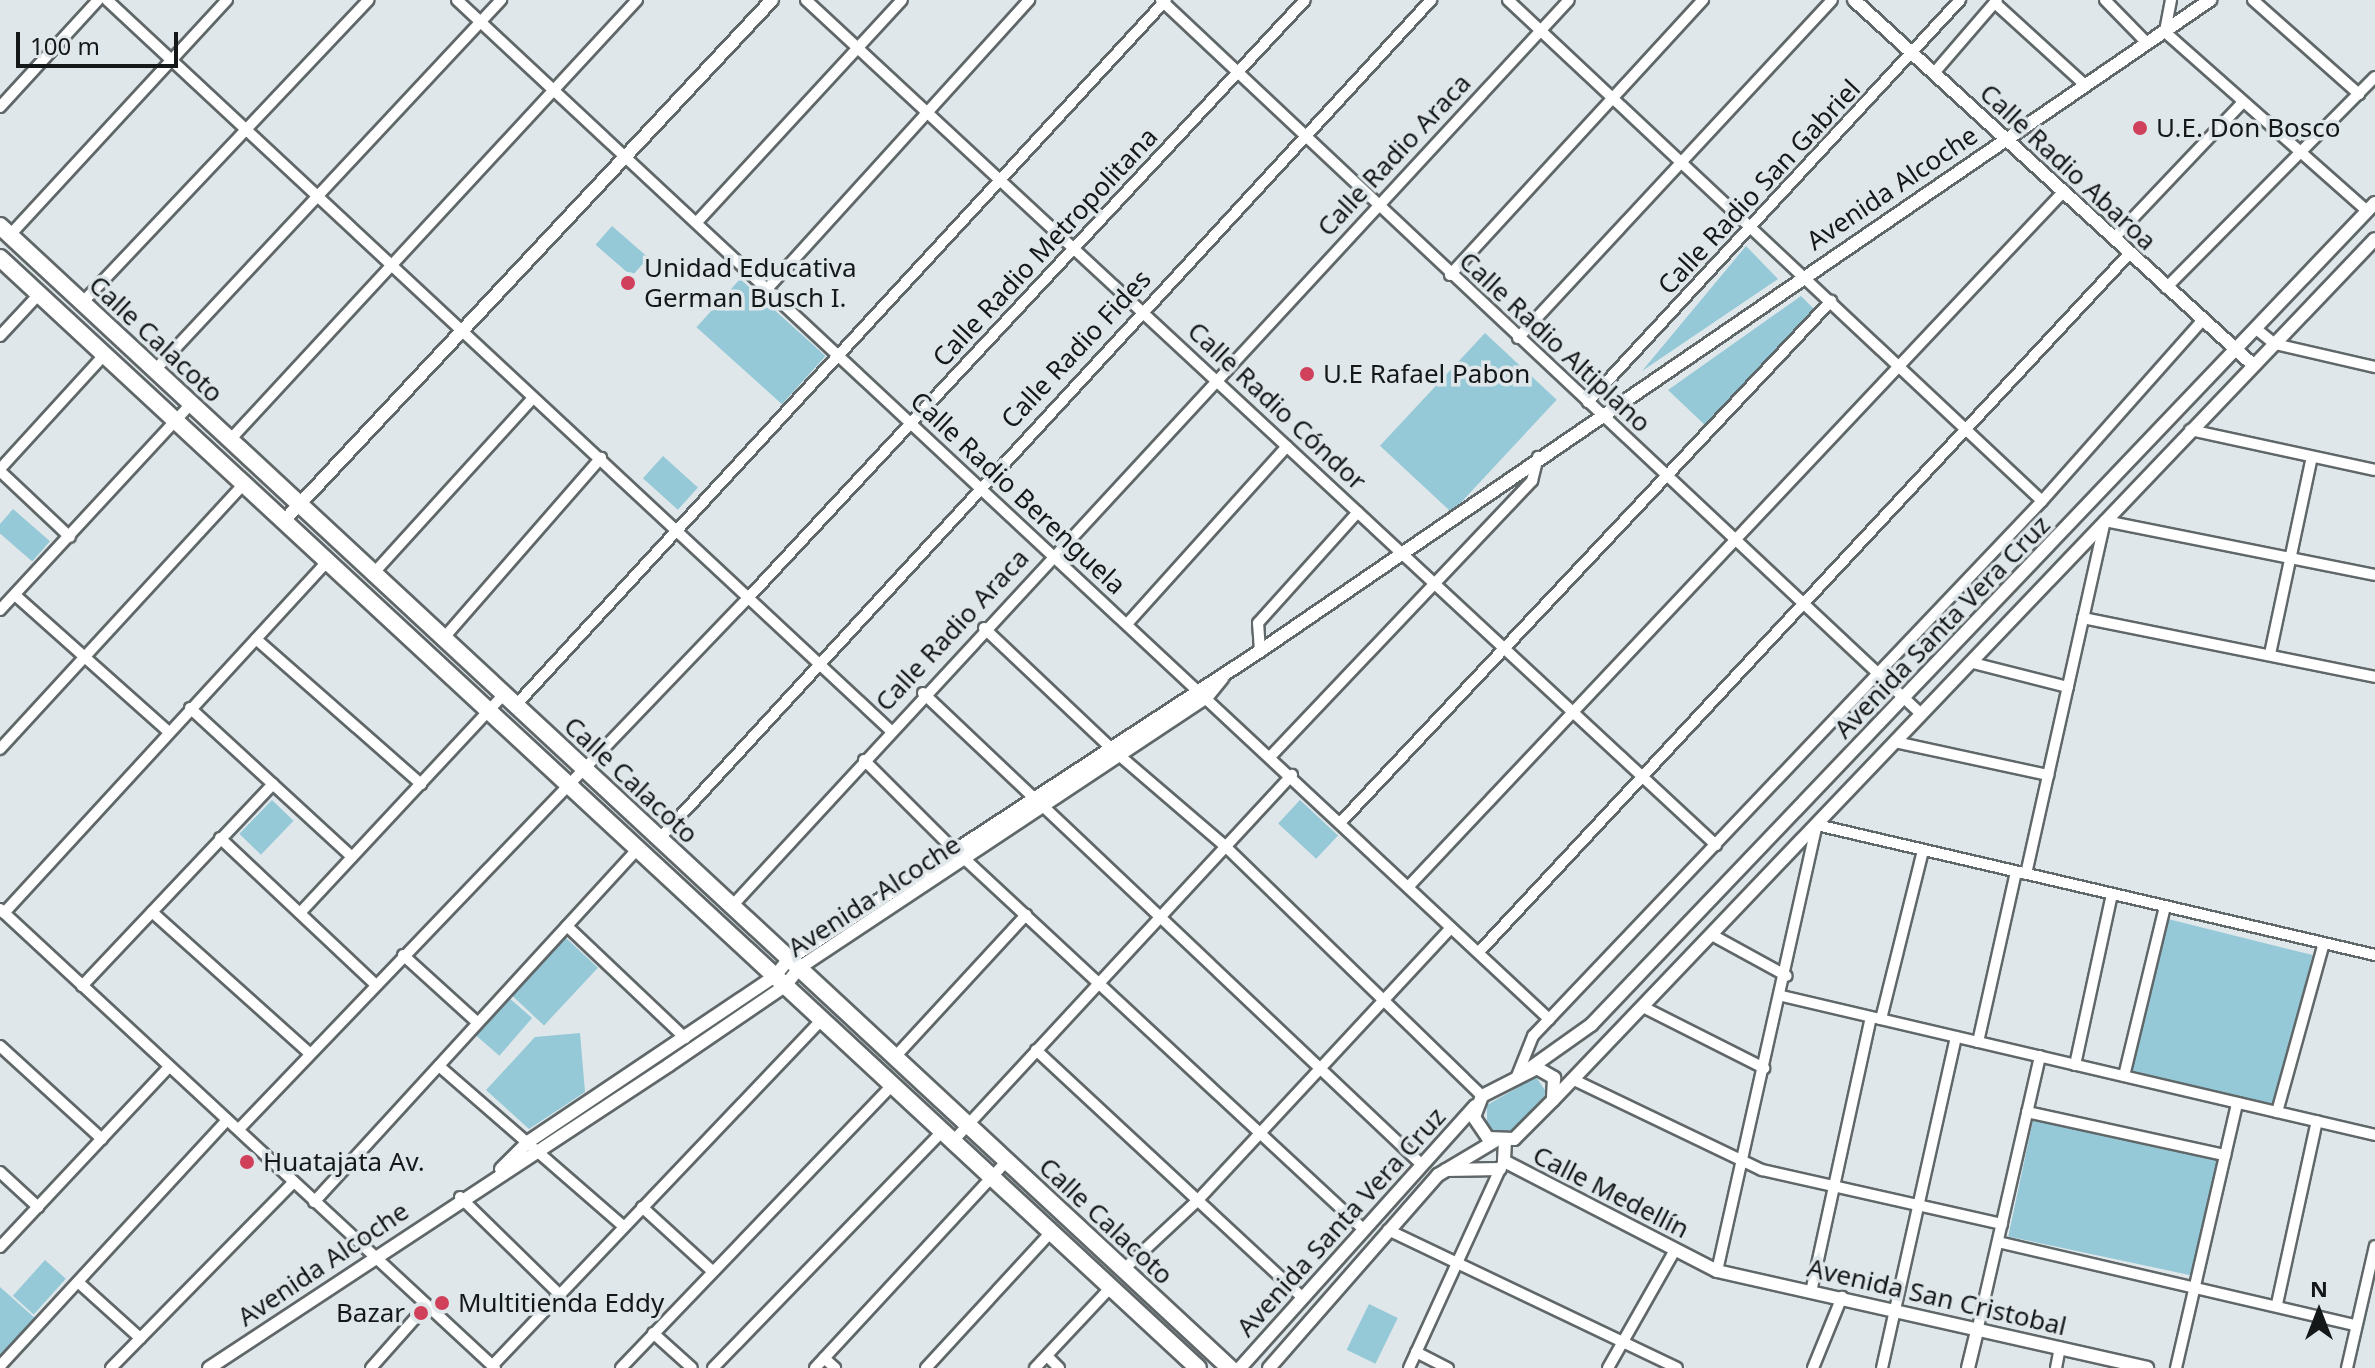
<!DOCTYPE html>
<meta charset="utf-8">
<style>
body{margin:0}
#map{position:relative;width:2375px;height:1368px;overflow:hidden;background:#dfe7ea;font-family:"Noto Sans",sans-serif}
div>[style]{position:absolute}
.green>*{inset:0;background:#95c9d7;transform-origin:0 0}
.roads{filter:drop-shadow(2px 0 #606769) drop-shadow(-2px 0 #606769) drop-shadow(0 2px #606769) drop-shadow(0 -2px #606769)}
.minor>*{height:10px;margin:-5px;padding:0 5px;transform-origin:5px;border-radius:5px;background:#fff}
.tertiary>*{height:12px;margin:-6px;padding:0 6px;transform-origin:6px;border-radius:6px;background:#fff}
.primary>*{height:16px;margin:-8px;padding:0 8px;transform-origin:8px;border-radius:8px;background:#fff}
.dots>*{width:22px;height:22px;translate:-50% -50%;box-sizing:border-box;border:4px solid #dfe7ea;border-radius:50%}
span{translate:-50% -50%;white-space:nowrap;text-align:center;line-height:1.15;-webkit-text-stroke:7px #dfe7ea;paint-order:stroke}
.poi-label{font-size:26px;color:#151819}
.left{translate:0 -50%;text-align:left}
.right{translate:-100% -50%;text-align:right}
.street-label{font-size:26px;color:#151819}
.north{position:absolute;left:2279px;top:1272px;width:80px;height:80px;-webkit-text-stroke:6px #dfe7ea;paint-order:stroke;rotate:0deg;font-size:22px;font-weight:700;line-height:32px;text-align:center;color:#151819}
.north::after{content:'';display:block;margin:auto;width:28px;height:36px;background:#151819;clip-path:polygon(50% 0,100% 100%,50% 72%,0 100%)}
.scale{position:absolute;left:16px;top:32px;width:162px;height:36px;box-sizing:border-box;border:4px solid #151819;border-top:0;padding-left:10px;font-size:24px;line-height:28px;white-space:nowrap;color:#151819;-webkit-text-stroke:6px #dfe7ea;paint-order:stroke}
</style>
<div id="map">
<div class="green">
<i style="left:612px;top:226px;width:48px;height:25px;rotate:41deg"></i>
<i style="clip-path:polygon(1746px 246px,1778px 279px,1642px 371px)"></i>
<i style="left:740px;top:279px;width:115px;height:65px;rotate:42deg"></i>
<i style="clip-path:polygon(1801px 296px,1814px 309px,1707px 427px,1668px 390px)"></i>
<i style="left:1485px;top:333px;width:98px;height:154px;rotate:43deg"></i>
<i style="left:663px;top:456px;width:47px;height:30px;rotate:42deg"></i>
<i style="left:13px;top:509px;width:49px;height:27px;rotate:41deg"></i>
<i style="left:272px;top:800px;width:30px;height:47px;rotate:44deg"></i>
<i style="left:1300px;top:800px;width:52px;height:32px;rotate:43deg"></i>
<i style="left:2168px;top:919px;width:149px;height:156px;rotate:14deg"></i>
<i style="left:565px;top:937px;width:45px;height:79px;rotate:43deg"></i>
<i style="left:508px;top:997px;width:32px;height:50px;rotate:41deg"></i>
<i style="clip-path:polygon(580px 1033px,585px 1092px,529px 1129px,486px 1090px,535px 1037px)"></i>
<i style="clip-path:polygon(1536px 1077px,1547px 1093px,1514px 1130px,1497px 1134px,1487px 1125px,1487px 1105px)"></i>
<i style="left:2033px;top:1120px;width:190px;height:119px;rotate:12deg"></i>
<i style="left:45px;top:1260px;width:28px;height:48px;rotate:42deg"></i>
<i style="clip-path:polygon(0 1287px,36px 1319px,0 1359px)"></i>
<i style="left:1369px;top:1304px;width:32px;height:51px;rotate:26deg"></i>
</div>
<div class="roads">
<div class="minor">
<i style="left:107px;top:0;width:1071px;rotate:42.99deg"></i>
<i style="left:457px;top:0;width:1494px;rotate:43.02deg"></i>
<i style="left:806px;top:0;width:1242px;rotate:42.88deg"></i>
<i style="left:1161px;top:0;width:1043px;rotate:43.21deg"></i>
<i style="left:1508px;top:0;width:732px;rotate:43.17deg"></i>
<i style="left:2105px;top:0;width:59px;rotate:45.7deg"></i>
<i style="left:2171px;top:0;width:33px;rotate:101deg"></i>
<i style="left:2165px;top:32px;width:270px;rotate:41.5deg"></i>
<i style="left:2253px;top:0;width:142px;rotate:41.6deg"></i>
<i style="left:1995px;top:3px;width:119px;rotate:42.3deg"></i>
<i style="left:1934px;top:73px;width:96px;rotate:-49.2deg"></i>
<i style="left:0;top:107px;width:145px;rotate:-47.5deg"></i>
<i style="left:697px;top:222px;width:302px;rotate:-47.3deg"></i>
<i style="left:10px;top:235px;width:320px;rotate:-47.3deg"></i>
<i style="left:2114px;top:238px;width:187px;rotate:-46.5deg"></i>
<i style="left:1450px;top:275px;width:374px;rotate:-47.4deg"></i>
<i style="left:768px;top:288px;width:389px;rotate:-47.8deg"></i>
<i style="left:2166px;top:288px;width:297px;rotate:-45.3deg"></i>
<i style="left:82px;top:303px;width:417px;rotate:-46.6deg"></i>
<i style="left:2255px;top:328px;width:26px;rotate:39deg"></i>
<i style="left:2275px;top:344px;width:103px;rotate:13deg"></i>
<i style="left:0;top:336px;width:59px;rotate:-47.1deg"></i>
<i style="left:1518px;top:338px;width:461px;rotate:-47.1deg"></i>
<i style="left:155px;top:370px;width:507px;rotate:-46.92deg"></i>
<i style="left:1588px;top:402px;width:548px;rotate:-47.22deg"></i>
<i style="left:2190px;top:430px;width:189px;rotate:12.2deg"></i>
<i style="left:229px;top:441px;width:601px;rotate:-47.23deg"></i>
<i style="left:0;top:469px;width:156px;rotate:-47.6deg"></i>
<i style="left:0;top:471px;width:96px;rotate:43.3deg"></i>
<i style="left:372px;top:575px;width:239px;rotate:-47.7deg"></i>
<i style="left:15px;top:595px;width:206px;rotate:41.7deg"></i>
<i style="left:0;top:610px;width:280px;rotate:-47.2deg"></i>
<i style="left:2083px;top:618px;width:298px;rotate:11.4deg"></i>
<i style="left:1127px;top:624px;width:239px;rotate:-48deg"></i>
<i style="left:984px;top:628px;width:173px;rotate:43.4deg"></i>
<i style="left:256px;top:639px;width:220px;rotate:41.3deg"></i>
<i style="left:442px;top:640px;width:242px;rotate:-48.9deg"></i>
<i style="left:1260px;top:651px;width:28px;rotate:-94deg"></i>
<i style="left:1258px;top:623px;width:149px;rotate:-48deg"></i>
<i style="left:2270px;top:654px;width:201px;rotate:-78deg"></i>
<i style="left:1973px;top:663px;width:98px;rotate:14.2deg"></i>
<i style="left:923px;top:693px;width:154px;rotate:43.4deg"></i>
<i style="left:515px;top:706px;width:960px;rotate:-47.32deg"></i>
<i style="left:190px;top:708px;width:220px;rotate:42.6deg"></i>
<i style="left:1895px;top:742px;width:157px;rotate:12.2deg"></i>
<i style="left:0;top:749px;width:359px;rotate:-47.4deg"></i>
<i style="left:1120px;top:756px;width:140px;rotate:40.6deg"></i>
<i style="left:1226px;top:847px;width:357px;rotate:44.2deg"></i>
<i style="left:1270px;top:757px;width:381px;rotate:-46.5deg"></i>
<i style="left:1532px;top:481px;width:25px;rotate:-76deg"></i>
<i style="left:864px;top:760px;width:132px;rotate:45deg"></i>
<i style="left:1045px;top:808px;width:518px;rotate:43.43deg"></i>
<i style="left:1340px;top:823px;width:717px;rotate:-46.75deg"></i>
<i style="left:220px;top:838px;width:213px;rotate:43.3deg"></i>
<i style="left:660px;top:838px;width:1139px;rotate:-47.38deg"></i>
<i style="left:967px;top:861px;width:538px;rotate:42.89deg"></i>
<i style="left:2026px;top:874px;width:362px;rotate:-77.4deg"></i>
<i style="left:2105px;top:521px;width:275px;rotate:11.3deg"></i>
<i style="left:1410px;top:885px;width:954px;rotate:-46.7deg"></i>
<i style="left:732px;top:906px;width:1233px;rotate:-47.27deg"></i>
<i style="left:0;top:909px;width:675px;rotate:42.84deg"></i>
<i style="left:152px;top:912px;width:212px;rotate:41.9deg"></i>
<i style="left:4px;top:913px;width:477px;rotate:-47.4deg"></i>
<i style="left:300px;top:913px;width:298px;rotate:-47deg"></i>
<i style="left:567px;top:926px;width:163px;rotate:43.5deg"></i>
<i style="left:1712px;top:935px;width:85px;rotate:28.7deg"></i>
<i style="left:1479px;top:952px;width:954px;rotate:-47.04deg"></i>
<i style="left:403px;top:955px;width:100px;rotate:42.2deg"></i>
<i style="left:82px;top:986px;width:278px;rotate:-46.6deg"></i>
<i style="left:1782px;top:996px;width:609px;rotate:13.19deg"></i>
<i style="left:1643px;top:1007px;width:136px;rotate:26.8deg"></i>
<i style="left:1881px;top:1019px;width:174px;rotate:-76deg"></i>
<i style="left:1978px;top:1042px;width:174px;rotate:-77.4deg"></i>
<i style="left:0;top:1046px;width:138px;rotate:42.4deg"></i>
<i style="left:1036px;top:1050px;width:362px;rotate:42.9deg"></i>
<i style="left:894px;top:1058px;width:195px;rotate:-47.3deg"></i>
<i style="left:2075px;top:1065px;width:175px;rotate:-77.8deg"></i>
<i style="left:439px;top:1066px;width:242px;rotate:41deg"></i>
<i style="left:1517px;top:1076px;width:43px;rotate:-68.2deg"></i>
<i style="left:1533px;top:1036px;width:738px;rotate:-46.43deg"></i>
<i style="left:2042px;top:501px;width:239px;rotate:-48.4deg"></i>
<i style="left:2124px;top:1076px;width:175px;rotate:-76.4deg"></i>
<i style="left:1572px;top:1079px;width:211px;rotate:25.6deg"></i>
<i style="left:1762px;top:1170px;width:246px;rotate:12.7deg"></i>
<i style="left:2027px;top:1112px;width:203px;rotate:12.3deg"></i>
<i style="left:2277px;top:1112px;width:175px;rotate:-74.5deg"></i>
<i style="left:239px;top:1129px;width:738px;rotate:-46.21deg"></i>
<i style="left:750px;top:596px;width:814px;rotate:-47.04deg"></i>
<i style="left:953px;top:1141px;width:499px;rotate:-47.2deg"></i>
<i style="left:0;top:1172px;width:52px;rotate:42.6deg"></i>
<i style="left:460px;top:1197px;width:139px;rotate:44.4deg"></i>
<i style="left:314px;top:1202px;width:478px;rotate:-47.5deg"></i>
<i style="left:642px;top:1207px;width:92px;rotate:42.4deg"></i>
<i style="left:1388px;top:1230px;width:320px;rotate:25.5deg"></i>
<i style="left:1998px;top:1242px;width:367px;rotate:13.1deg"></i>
<i style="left:0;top:1247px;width:247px;rotate:-46.8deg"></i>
<i style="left:1123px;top:1270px;width:103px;rotate:-43deg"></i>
<i style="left:1198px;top:1200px;width:371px;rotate:-47.1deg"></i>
<i style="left:1717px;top:1271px;width:457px;rotate:-77.4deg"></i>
<i style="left:1817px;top:825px;width:573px;rotate:13.11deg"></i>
<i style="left:78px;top:1282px;width:84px;rotate:42.1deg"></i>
<i style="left:1811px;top:1292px;width:281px;rotate:-77.7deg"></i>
<i style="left:2277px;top:1304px;width:187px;rotate:-77.7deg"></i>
<i style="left:1978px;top:1327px;width:278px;rotate:-77.1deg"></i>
<i style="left:653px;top:1333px;width:52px;rotate:41.9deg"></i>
<i style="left:1416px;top:1352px;width:36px;rotate:27deg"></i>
<i style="left:1047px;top:1356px;width:17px;rotate:45deg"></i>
<i style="left:824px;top:1358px;width:15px;rotate:42deg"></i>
<i style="left:0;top:1366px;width:335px;rotate:-47.3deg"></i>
<i style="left:492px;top:1366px;width:477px;rotate:-46.4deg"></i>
<i style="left:111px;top:1368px;width:260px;rotate:-45.5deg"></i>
<i style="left:371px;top:1368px;width:84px;rotate:-48.4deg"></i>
<i style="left:621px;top:1368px;width:392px;rotate:-46.2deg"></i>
<i style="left:713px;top:1368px;width:330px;rotate:-45.9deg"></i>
<i style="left:815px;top:1368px;width:281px;rotate:-47.2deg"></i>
<i style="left:926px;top:1368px;width:183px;rotate:-47.4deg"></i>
<i style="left:1035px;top:1368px;width:110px;rotate:-46.8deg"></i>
<i style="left:1409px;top:1368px;width:226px;rotate:-65.4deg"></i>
<i style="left:1608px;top:1368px;width:136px;rotate:-60.4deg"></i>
<i style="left:1813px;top:1368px;width:77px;rotate:-67.8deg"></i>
<i style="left:1882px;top:1368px;width:339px;rotate:-77.4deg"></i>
<i style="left:2056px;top:1368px;width:21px;rotate:-79deg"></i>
<i style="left:2176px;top:1368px;width:272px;rotate:-77deg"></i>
<i style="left:2347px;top:1368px;width:125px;rotate:-77.1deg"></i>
</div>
<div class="tertiary">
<i style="left:1854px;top:0;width:541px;rotate:42.45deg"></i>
<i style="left:283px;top:522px;width:715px;rotate:-46.87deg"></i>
<i style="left:1537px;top:1068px;width:20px;rotate:30deg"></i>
<i style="left:1554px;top:1078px;width:22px;rotate:93deg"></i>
<i style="left:1553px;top:1100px;width:55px;rotate:135deg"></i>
<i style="left:1514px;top:1139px;width:26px;rotate:-178deg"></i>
<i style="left:1488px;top:1138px;width:25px;rotate:-124deg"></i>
<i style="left:1474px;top:1117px;width:22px;rotate:-69deg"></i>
<i style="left:1482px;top:1096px;width:62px;rotate:-27deg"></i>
<i style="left:1529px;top:1069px;width:76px;rotate:-35.4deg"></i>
<i style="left:1591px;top:1025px;width:1136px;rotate:-46.36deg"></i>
<i style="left:1553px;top:1100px;width:1190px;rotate:-46.33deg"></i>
<i style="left:1505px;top:1141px;width:20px;rotate:93deg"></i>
<i style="left:1504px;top:1161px;width:240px;rotate:27.3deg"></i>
<i style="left:1717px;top:1271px;width:441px;rotate:12.7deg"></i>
<i style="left:501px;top:1169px;width:38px;rotate:-45deg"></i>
<i style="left:528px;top:1142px;width:298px;rotate:-33.9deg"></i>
<i style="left:775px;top:976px;width:22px;rotate:-51deg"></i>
<i style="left:789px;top:959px;width:563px;rotate:-33.18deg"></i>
<i style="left:1260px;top:651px;width:1152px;rotate:-34.42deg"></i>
<i style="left:1446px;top:1170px;width:54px;rotate:-1.1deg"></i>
<i style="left:209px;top:1368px;width:551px;rotate:-33.37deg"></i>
<i style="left:669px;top:1065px;width:140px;rotate:-34.3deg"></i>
<i style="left:785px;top:986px;width:23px;rotate:-52deg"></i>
<i style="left:799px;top:968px;width:488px;rotate:-33.6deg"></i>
<i style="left:1206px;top:698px;width:26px;rotate:-51deg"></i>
<i style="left:1240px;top:1368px;width:352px;rotate:-48.1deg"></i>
<i style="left:1269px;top:1368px;width:257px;rotate:-48.8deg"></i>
<i style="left:1438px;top:1175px;width:66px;rotate:-30.8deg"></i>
<i style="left:1968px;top:1368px;width:42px;rotate:-76.3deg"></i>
</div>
<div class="primary">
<i style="left:0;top:226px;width:1678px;rotate:42.88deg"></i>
<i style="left:0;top:258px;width:1633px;rotate:42.82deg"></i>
</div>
</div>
<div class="dots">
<i style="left:2140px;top:128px;background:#d0405b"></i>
<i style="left:628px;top:283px;background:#d0405b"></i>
<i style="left:1307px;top:374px;background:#d0405b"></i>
<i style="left:247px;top:1162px;background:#d0405b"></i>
<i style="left:442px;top:1303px;background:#d0405b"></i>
<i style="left:421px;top:1313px;background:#d0405b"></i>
</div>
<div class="poi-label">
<span class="left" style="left:2156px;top:128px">U.E. Don Bosco</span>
<span class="left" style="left:644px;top:283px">Unidad Educativa<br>German Busch I.</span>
<span class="left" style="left:1323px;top:374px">U.E Rafael Pabon</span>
<span class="left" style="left:263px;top:1162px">Huatajata Av.</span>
<span class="left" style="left:458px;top:1303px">Multitienda Eddy</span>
<span class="right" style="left:405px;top:1313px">Bazar</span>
</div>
<div class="street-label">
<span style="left:1394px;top:155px;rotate:-47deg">Calle Radio Araca</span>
<span style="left:2068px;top:167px;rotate:43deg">Calle Radio Abaroa</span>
<span style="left:1759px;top:187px;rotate:-47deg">Calle Radio San Gabriel</span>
<span style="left:1892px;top:188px;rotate:-34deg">Avenida Alcoche</span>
<span style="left:1045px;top:247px;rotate:-47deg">Calle Radio Metropolitana</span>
<span style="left:156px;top:339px;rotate:43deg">Calle Calacoto</span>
<span style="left:1555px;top:342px;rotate:43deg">Calle Radio Altiplano</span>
<span style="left:1076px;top:349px;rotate:-47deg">Calle Radio Fides</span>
<span style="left:1277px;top:406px;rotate:43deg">Calle Radio Cóndor</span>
<span style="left:1018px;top:493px;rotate:43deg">Calle Radio Berenguela</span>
<span style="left:1942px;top:627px;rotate:-46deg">Avenida Santa Vera Cruz</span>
<span style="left:952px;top:630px;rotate:-47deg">Calle Radio Araca</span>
<span style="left:631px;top:780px;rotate:43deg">Calle Calacoto</span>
<span style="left:874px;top:896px;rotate:-33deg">Avenida Alcoche</span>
<span style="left:1611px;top:1192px;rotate:27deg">Calle Medellín</span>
<span style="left:1106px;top:1221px;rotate:43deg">Calle Calacoto</span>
<span style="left:1341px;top:1222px;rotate:-48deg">Avenida Santa Vera Cruz</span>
<span style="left:323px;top:1264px;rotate:-34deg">Avenida Alcoche</span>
<span style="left:1937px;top:1297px;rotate:13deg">Avenida San Cristobal</span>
</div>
<div class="north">N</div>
<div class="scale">100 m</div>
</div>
